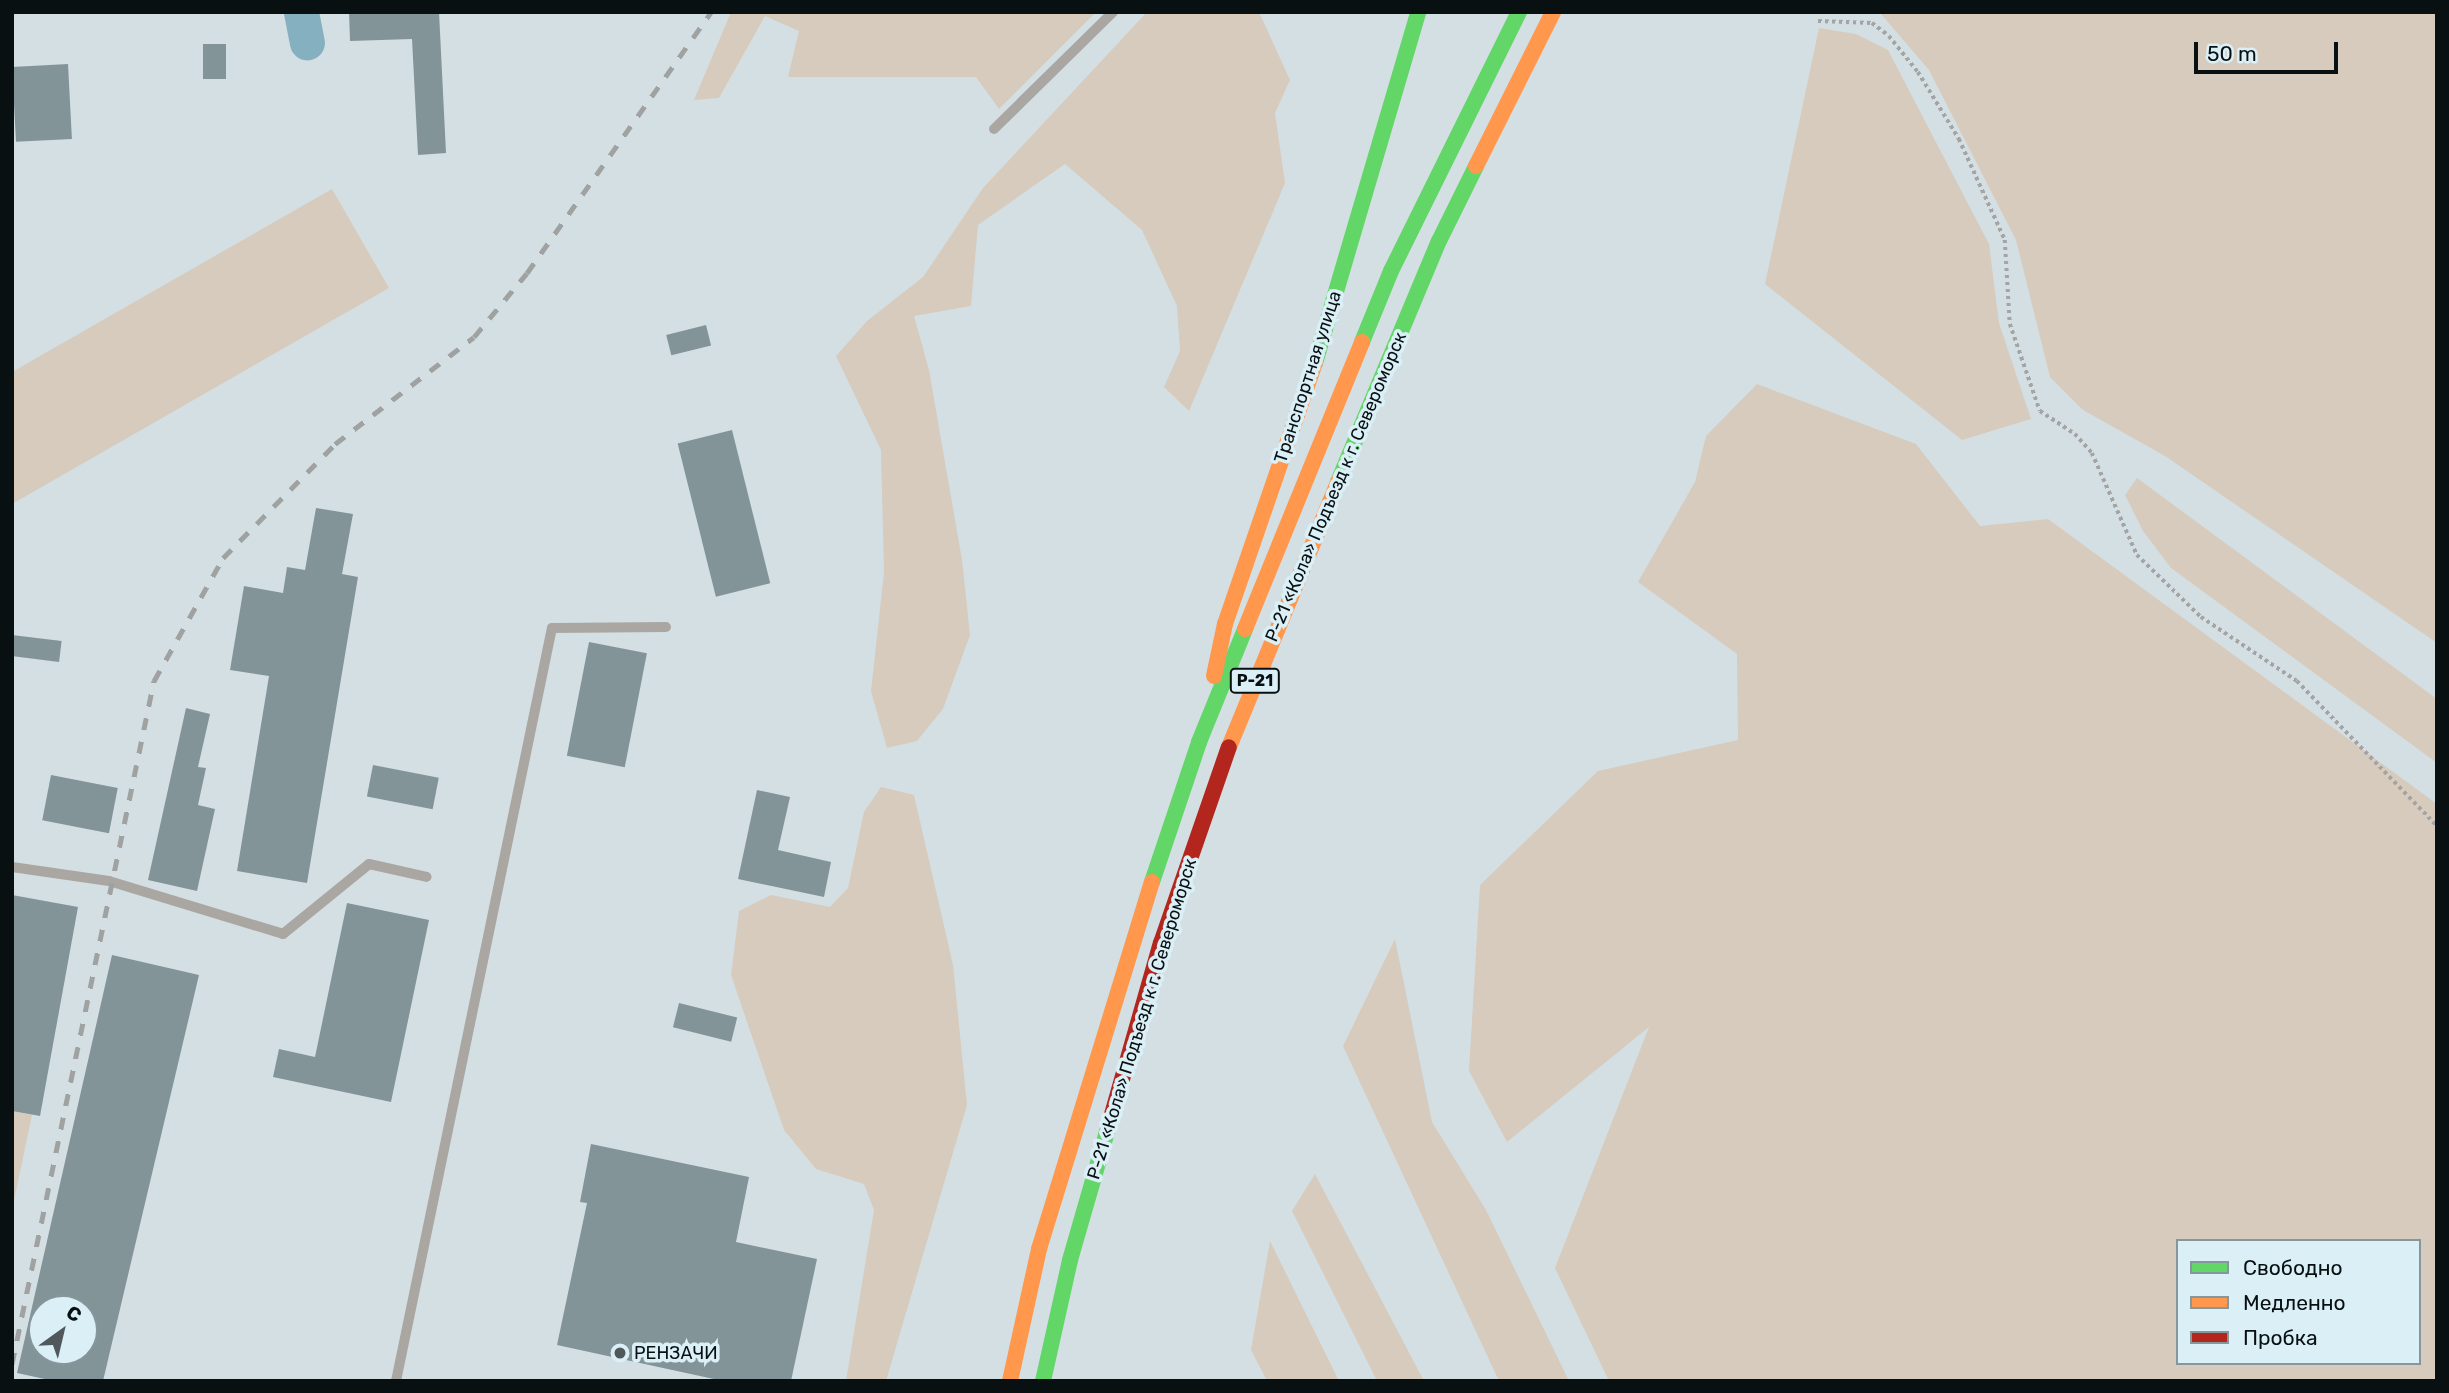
<!DOCTYPE html>
<meta charset="utf-8">
<style>
body{margin:0}
#map{position:relative;width:2449px;height:1393px;overflow:hidden;background:#d4dfe4;font-family:Rubik,sans-serif}
div>[style]{position:absolute}
.green>*{inset:0;background:#d6cbbd}
.river>*{height:35px;margin:-17.5px;padding:0 17.5px;transform-origin:17.5px;border-radius:17.5px;background:#85b0c0}
.building>*{inset:0;background:#839499;transform-origin:0 0}
.path>*{height:3.5px;margin-top:-1.75px;transform-origin:0;background:repeating-linear-gradient(90deg,#a3a4a3 0 3.5px,transparent 0 7px)}
.lane>*{height:10px;margin:-5px;padding:0 5px;transform-origin:5px;border-radius:5px;background:#aaa7a3}
.fast>*{height:16px;margin:-8px;padding:0 8px;transform-origin:8px;border-radius:8px;background:#63d668}
.slow>*{height:16px;margin:-8px;padding:0 8px;transform-origin:8px;border-radius:8px;background:#ff974d}
.jam>*{height:16px;margin:-8px;padding:0 8px;transform-origin:8px;border-radius:8px;background:#b3261e}
.rail>*{height:5px;margin-top:-2.5px;transform-origin:0;background:repeating-linear-gradient(90deg,#a0a2a1 0 12px,transparent 0 24px)}
.dots>*{width:19px;height:19px;translate:-50% -50%;box-sizing:border-box;border:4px solid #dbeff7;border-radius:50%}
span{translate:-50% -50%;white-space:nowrap;text-align:center;line-height:1.15;-webkit-text-stroke:7px #dbeff7;paint-order:stroke}
.shield-label span{padding:2px 5px;background:#dbeff7;border:2px solid;border-radius:5px;-webkit-text-stroke-width:0}
.shield-label{font-size:16px;color:#091012;font-weight:700}
.street-label{font-size:18px;color:#091012}
.poi-label{font-size:18px;color:#091012}
.left{translate:0 -50%;text-align:left}
.frame{position:absolute;inset:0;border:14px solid #091012;pointer-events:none}
.legend{position:absolute;left:2176px;top:1239px;width:245px;height:126px;box-sizing:border-box;background:#dbeff7;border:2px solid #87969b;margin:0;padding:9px 12px;list-style:none;font-size:21px;color:#091012}
.legend li{display:flex;align-items:center;gap:14px;height:35px}
.legend b{width:35px;border:2px solid #87969b}
.north{position:absolute;left:28px;top:1295px;width:70px;height:70px;box-sizing:border-box;background:#dbeff7;border:2px solid #87969b;border-radius:50%;rotate:34deg;font-size:19px;font-weight:700;line-height:28px;text-align:center;color:#091012}
.north::after{content:'';display:block;margin:auto;width:24px;height:32px;background:#50585c;clip-path:polygon(50% 0,100% 100%,50% 72%,0 100%)}
.scale{position:absolute;left:2194px;top:42px;width:144px;height:32px;box-sizing:border-box;border:4px solid #091012;border-top:0;padding-left:9px;font-size:21px;line-height:24px;white-space:nowrap;color:#091012;-webkit-text-stroke:5px #dbeff7;paint-order:stroke}
</style>
<div id="map">
<div class="green">
<i style="clip-path:polygon(731px 12px,1096px 12px,999px 109px,976px 77px,788px 77px,799px 31px,765px 16px,719px 98px,694px 100px)"></i>
<i style="clip-path:polygon(1147px 12px,1259px 12px,1290px 80px,1275px 113px,1285px 183px,1189px 411px,1164px 387px,1180px 351px,1177px 306px,1142px 230px,1065px 164px,978px 225px,971px 306px,914px 316px,929px 370px,962px 560px,970px 635px,943px 709px,917px 741px,887px 748px,871px 691px,884px 572px,881px 450px,836px 356px,867px 321px,923px 277px,983px 188px)"></i>
<i style="clip-path:polygon(1857px 12px,2437px 12px,2437px 643px,2165px 456px,2083px 410px,2050px 377px,2016px 240px,1929px 70px,1881px 14px)"></i>
<i style="clip-path:polygon(1819px 28px,1856px 34px,1888px 50px,1989px 244px,1999px 323px,2031px 419px,1962px 440px,1765px 284px)"></i>
<i style="clip-path:polygon(332px 189px,389px 288px,12px 504px,12px 372px)"></i>
<i style="clip-path:polygon(evenodd,1757px 384px,1916px 444px,1980px 526px,2048px 519px,2437px 804px,2437px 1381px,1609px 1381px,1555px 1268px,1649px 1027px,1507px 1142px,1469px 1071px,1480px 885px,1598px 771px,1738px 740px,1737px 654px,1638px 582px,1695px 482px,1706px 436px,1757px 384px,2178px 1241px,2419px 1241px,2419px 1363px,2178px 1363px,2178px 1241px)"></i>
<i style="clip-path:polygon(2137px 478px,2437px 699px,2437px 763px,2171px 568px,2143px 531px,2125px 495px)"></i>
<i style="clip-path:polygon(881px 787px,914px 795px,953px 965px,967px 1105px,886px 1381px,846px 1381px,874px 1210px,864px 1184px,816px 1169px,784px 1130px,731px 975px,739px 911px,771px 895px,830px 907px,848px 888px,864px 812px)"></i>
<i style="clip-path:polygon(1395px 939px,1432px 1122px,1486px 1210px,1569px 1381px,1499px 1381px,1343px 1046px)"></i>
<i style="clip-path:polygon(12px 1111px,32px 1115px,12px 1210px)"></i>
<i style="clip-path:polygon(1315px 1174px,1424px 1381px,1377px 1381px,1292px 1211px)"></i>
<i style="clip-path:polygon(1270px 1241px,1339px 1381px,1267px 1381px,1251px 1350px)"></i>
</div>
<div class="river">
<i style="left:301px;top:12px;width:31px;rotate:79deg"></i>
</div>
<div class="building">
<i style="clip-path:polygon(349px 12px,439px 12px,446px 153px,418px 155px,412px 39px,350px 41px)"></i>
<i style="left:203px;top:44px;width:23px;height:35px"></i>
<i style="left:68px;top:64px;width:75px;height:56px;rotate:87deg"></i>
<i style="left:706px;top:325px;width:21px;height:41px;rotate:76deg"></i>
<i style="left:732px;top:430px;width:158px;height:56px;rotate:76deg"></i>
<i style="clip-path:polygon(316px 508px,353px 514px,342px 574px,358px 577px,307px 883px,237px 871px,269px 676px,230px 670px,244px 586px,283px 593px,287px 567px,305px 570px)"></i>
<i style="left:12px;top:635px;width:50px;height:21px;rotate:7deg"></i>
<i style="left:589px;top:642px;width:59px;height:116px;rotate:11deg"></i>
<i style="clip-path:polygon(186px 708px,210px 714px,198px 767px,206px 768px,198px 805px,215px 809px,197px 891px,148px 880px)"></i>
<i style="left:373px;top:765px;width:67px;height:32px;rotate:11deg"></i>
<i style="left:51px;top:775px;width:68px;height:46px;rotate:11deg"></i>
<i style="clip-path:polygon(757px 790px,790px 797px,778px 850px,831px 862px,824px 897px,738px 879px)"></i>
<i style="clip-path:polygon(12px 895px,78px 907px,40px 1116px,12px 1111px)"></i>
<i style="clip-path:polygon(347px 903px,429px 920px,391px 1102px,273px 1077px,279px 1049px,315px 1057px)"></i>
<i style="clip-path:polygon(evenodd,112px 955px,199px 975px,103px 1381px,54px 1381px,17px 1373px,112px 955px,42px 1309px,84px 1309px,84px 1351px,42px 1351px,42px 1309px)"></i>
<i style="left:679px;top:1003px;width:60px;height:25px;rotate:14deg"></i>
<i style="clip-path:polygon(591px 1144px,749px 1177px,736px 1242px,817px 1259px,791px 1381px,723px 1381px,557px 1345px,587px 1203px,580px 1202px)"></i>
</div>
<div class="path">
<i style="left:1818px;top:21px;width:54px;rotate:2.1deg"></i>
<i style="left:1872px;top:23px;width:21px;rotate:37deg"></i>
<i style="left:1889px;top:36px;width:46px;rotate:51.1deg"></i>
<i style="left:1918px;top:72px;width:79px;rotate:58.5deg"></i>
<i style="left:1959px;top:139px;width:111px;rotate:65.5deg"></i>
<i style="left:2005px;top:240px;width:84px;rotate:86.6deg"></i>
<i style="left:2010px;top:324px;width:92px;rotate:71deg"></i>
<i style="left:2040px;top:411px;width:42px;rotate:33.3deg"></i>
<i style="left:2075px;top:434px;width:25px;rotate:48deg"></i>
<i style="left:2092px;top:453px;width:111px;rotate:66.2deg"></i>
<i style="left:2137px;top:555px;width:89px;rotate:44.1deg"></i>
<i style="left:2201px;top:617px;width:115px;rotate:33.7deg"></i>
<i style="left:2297px;top:681px;width:202px;rotate:46deg"></i>
</div>
<div class="lane">
<i style="left:994px;top:129px;width:167px;rotate:-44.5deg"></i>
<i style="left:12px;top:867px;width:98px;rotate:8.2deg"></i>
<i style="left:109px;top:881px;width:182px;rotate:16.9deg"></i>
<i style="left:283px;top:934px;width:111px;rotate:-39.1deg"></i>
<i style="left:369px;top:864px;width:59px;rotate:12.6deg"></i>
<i style="left:396px;top:1381px;width:769px;rotate:-78.3deg"></i>
<i style="left:552px;top:628px;width:114px;rotate:-0.5deg"></i>
</div>
<div class="fast">
<i style="left:1362px;top:342px;width:77px;rotate:-67.8deg"></i>
<i style="left:1391px;top:271px;width:289px;rotate:-63.7deg"></i>
<i style="left:1315px;top:363px;width:366px;rotate:-73.6deg"></i>
<i style="left:1338px;top:482px;width:261px;rotate:-67.3deg"></i>
<i style="left:1439px;top:241px;width:84px;rotate:-63.7deg"></i>
<i style="left:1152px;top:882px;width:148px;rotate:-71.4deg"></i>
<i style="left:1199px;top:742px;width:122px;rotate:-67.8deg"></i>
<i style="left:1043px;top:1381px;width:124px;rotate:-77.4deg"></i>
<i style="left:1070px;top:1260px;width:148px;rotate:-73.9deg"></i>
</div>
<div class="slow">
<i style="left:1476px;top:166px;width:172px;rotate:-63.4deg"></i>
<i style="left:1245px;top:629px;width:310px;rotate:-67.8deg"></i>
<i style="left:1214px;top:676px;width:53px;rotate:-78.1deg"></i>
<i style="left:1225px;top:624px;width:276px;rotate:-71deg"></i>
<i style="left:1229px;top:747px;width:287px;rotate:-67.6deg"></i>
<i style="left:1010px;top:1381px;width:135px;rotate:-77.6deg"></i>
<i style="left:1039px;top:1249px;width:384px;rotate:-72.9deg"></i>
</div>
<div class="jam">
<i style="left:1111px;top:1118px;width:182px;rotate:-74.1deg"></i>
<i style="left:1161px;top:943px;width:207px;rotate:-70.9deg"></i>
</div>
<div class="rail">
<i style="left:12px;top:1364px;width:698px;rotate:-78.26deg"></i>
<i style="left:154px;top:681px;width:141px;rotate:-60.7deg"></i>
<i style="left:223px;top:558px;width:160px;rotate:-45.5deg"></i>
<i style="left:335px;top:444px;width:175px;rotate:-37.6deg"></i>
<i style="left:474px;top:337px;width:83px;rotate:-50.4deg"></i>
<i style="left:527px;top:273px;width:319px;rotate:-54.8deg"></i>
</div>
<div class="dots">
<i style="left:620px;top:1353px;background:#50585c"></i>
</div>
<div class="shield-label">
<span style="left:1255px;top:681px">Р-21</span>
</div>
<div class="street-label">
<span style="left:1308px;top:377px;rotate:-72deg">Транспортная улица</span>
<span style="left:1336px;top:487px;rotate:-67deg">Р-21 «Кола» Подъезд к г. Североморск</span>
<span style="left:1142px;top:1019px;rotate:-73deg">Р-21 «Кола» Подъезд к г. Североморск</span>
</div>
<div class="poi-label">
<span class="left" style="left:634px;top:1353px">РЕНЗАЧИ</span>
</div>
<div class="frame"></div>
<ul class="legend">
<li><b style="height:9px;background:#63d668"></b>Свободно</li>
<li><b style="height:9px;background:#ff974d"></b>Медленно</li>
<li><b style="height:9px;background:#b3261e"></b>Пробка</li>
</ul>
<div class="north">С</div>
<div class="scale">50 m</div>
</div>
